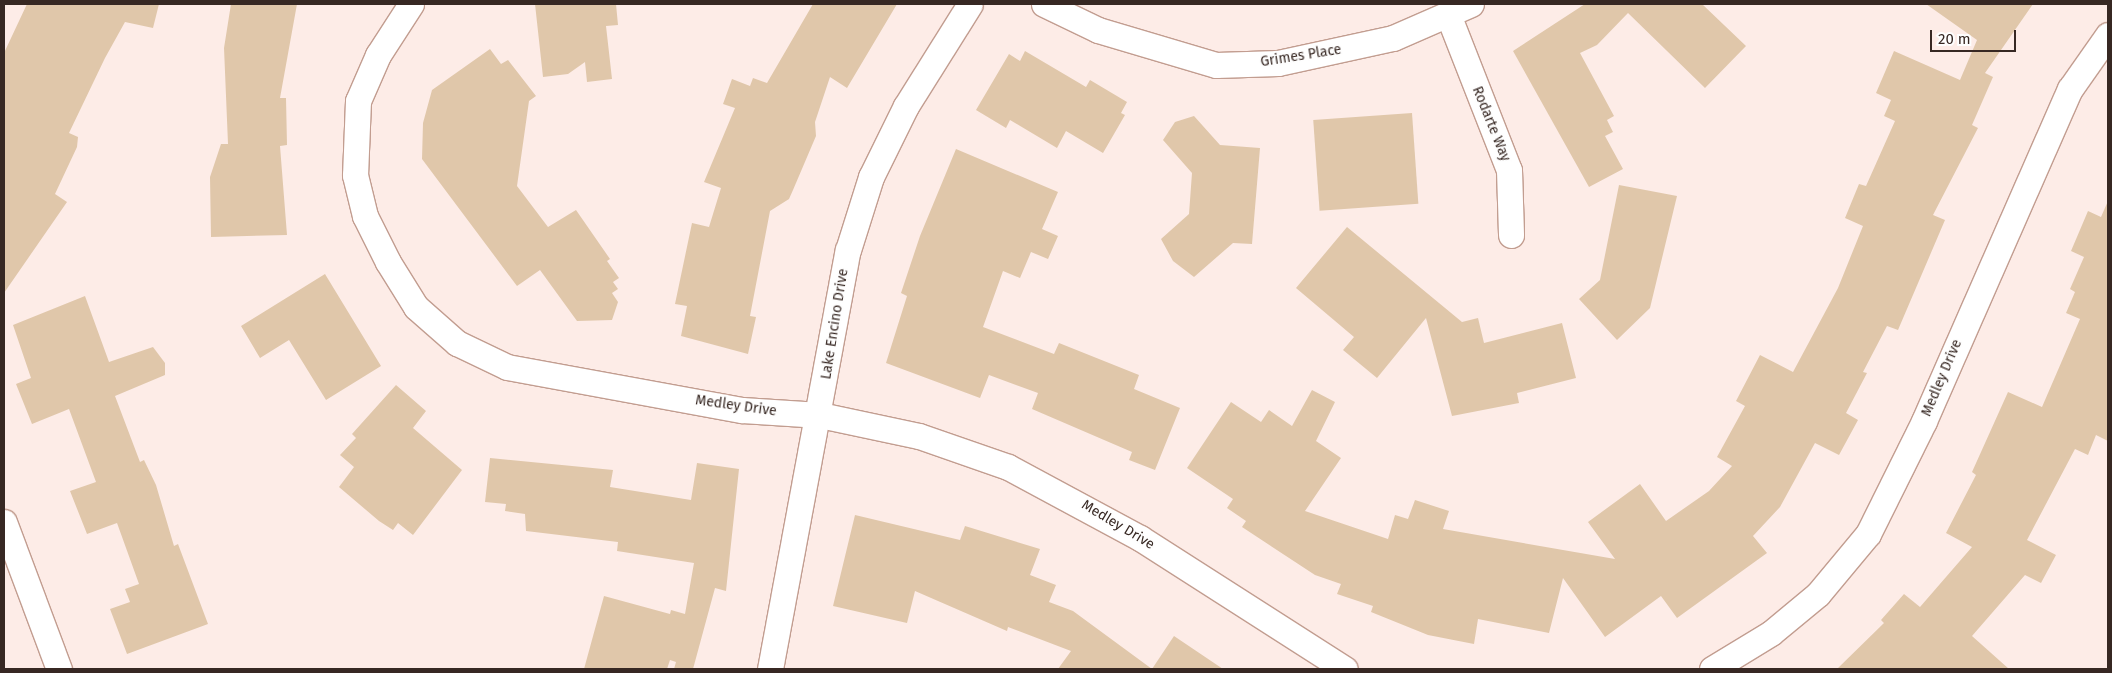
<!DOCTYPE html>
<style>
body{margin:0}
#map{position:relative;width:2112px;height:673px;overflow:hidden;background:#fdece7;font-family:"Fira Sans",sans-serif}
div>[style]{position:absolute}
.building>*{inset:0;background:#e0c7aa;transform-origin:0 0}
.roads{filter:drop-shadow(1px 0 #c29d90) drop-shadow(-1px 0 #c29d90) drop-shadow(0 1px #c29d90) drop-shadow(0 -1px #c29d90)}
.minor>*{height:25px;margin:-12.5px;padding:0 12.5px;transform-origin:12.5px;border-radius:12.5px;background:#fff}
span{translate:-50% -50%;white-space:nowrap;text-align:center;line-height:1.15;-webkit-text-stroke:4px #fefefe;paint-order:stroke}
.street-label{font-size:14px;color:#372823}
.frame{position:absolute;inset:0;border:5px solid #372823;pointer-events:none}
.scale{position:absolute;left:1930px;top:30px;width:86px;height:22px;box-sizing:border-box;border:2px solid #372823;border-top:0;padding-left:6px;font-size:15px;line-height:18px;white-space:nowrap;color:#372823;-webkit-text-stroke:4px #fefefe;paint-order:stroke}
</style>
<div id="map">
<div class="building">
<i style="clip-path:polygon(27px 4px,159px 4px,153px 28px,125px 22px,105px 58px,69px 133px,78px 137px,77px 147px,55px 194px,67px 202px,4px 293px,4px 53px)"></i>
<i style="clip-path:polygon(231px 4px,297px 4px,280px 98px,286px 98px,287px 145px,280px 146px,287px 235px,211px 237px,210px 177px,221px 144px,228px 144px,224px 48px)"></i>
<i style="clip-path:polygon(535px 4px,616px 4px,618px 25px,606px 26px,612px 79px,587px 82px,585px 62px,568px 74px,543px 77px)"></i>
<i style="clip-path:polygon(813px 4px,897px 4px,847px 88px,830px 77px,815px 122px,816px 136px,793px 190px,789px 199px,770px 211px,750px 316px,756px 317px,748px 354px,681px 336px,687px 306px,675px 304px,692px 223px,709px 227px,721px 188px,704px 182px,735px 108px,723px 104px,732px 79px,750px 86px,753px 78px,767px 83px)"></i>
<i style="clip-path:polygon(1585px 4px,1702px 4px,1746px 46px,1705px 88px,1628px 13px,1597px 45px,1580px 53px,1614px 116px,1607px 120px,1613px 132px,1605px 136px,1623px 169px,1589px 187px,1513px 51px)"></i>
<i style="clip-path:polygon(1926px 4px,2033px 4px,1985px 73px,1993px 77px,1972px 125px,1978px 128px,1933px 215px,1945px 220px,1898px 330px,1887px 326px,1863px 372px,1867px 373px,1846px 413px,1858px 420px,1839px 455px,1815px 443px,1780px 507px,1753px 536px,1767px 553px,1677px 618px,1661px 596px,1605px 637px,1563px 578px,1549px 633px,1478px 619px,1474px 644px,1428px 635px,1371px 612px,1373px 606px,1337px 594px,1341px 584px,1315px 575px,1242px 527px,1246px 521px,1227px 508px,1233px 499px,1187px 468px,1231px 402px,1261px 422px,1269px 410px,1292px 426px,1312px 390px,1335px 402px,1316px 441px,1341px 458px,1305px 511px,1388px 539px,1395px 515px,1408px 519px,1415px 500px,1449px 511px,1443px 529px,1615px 559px,1588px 522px,1640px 484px,1666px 521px,1709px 491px,1732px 466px,1717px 457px,1745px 406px,1736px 401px,1760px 355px,1793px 372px,1838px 288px,1863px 226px,1845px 218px,1859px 184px,1866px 186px,1895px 121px,1884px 116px,1891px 100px,1876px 93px,1894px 51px,1960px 80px,1977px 40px)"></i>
<i style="clip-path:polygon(490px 49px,501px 64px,508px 60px,536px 96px,529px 101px,517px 186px,548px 227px,576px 210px,610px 259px,607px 261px,619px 278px,613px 282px,618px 289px,612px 293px,618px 302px,612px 320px,577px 321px,540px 270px,517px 286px,422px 159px,423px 123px,432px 90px)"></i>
<i style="clip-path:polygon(1025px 51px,1086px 87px,1090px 80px,1127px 102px,1121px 113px,1125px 115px,1103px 153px,1066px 131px,1057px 148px,1010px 120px,1006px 128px,976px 110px,1009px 54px,1020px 61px)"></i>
<i style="left:1412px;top:113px;width:91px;height:99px;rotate:86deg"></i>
<i style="clip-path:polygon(1194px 116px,1220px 145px,1260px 148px,1252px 244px,1233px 243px,1194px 277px,1173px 261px,1161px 239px,1189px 214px,1192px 173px,1163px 140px,1175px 122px)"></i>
<i style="clip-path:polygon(956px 149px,1058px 192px,1042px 229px,1058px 236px,1048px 259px,1031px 252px,1020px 278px,1003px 271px,983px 327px,1054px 354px,1059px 343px,1139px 375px,1134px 389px,1180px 408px,1155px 470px,1129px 460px,1132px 452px,1032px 409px,1038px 393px,989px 375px,980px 398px,886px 363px,907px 296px,901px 293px,920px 236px)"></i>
<i style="clip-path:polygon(1619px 185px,1677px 196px,1650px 308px,1617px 340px,1579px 299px,1600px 280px)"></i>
<i style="clip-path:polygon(2108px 201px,2108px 441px,2096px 435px,2088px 455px,2075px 449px,2027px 540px,2056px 555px,2041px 583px,2025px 575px,1972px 636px,2009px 669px,1837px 669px,1884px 623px,1881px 620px,1904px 594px,1920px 607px,1972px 547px,1946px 533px,1976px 475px,1972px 472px,2008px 392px,2042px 407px,2080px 319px,2066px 313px,2075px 292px,2070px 289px,2084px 257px,2071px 251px,2088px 211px,2101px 217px)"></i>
<i style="clip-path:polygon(1347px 227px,1462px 322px,1478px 318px,1484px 343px,1562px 323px,1576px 378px,1517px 393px,1519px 403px,1452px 416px,1426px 318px,1377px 378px,1343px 350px,1354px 337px,1296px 288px)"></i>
<i style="clip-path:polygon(325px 274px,381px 366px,326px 400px,289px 340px,260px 358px,241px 326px)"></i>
<i style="clip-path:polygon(85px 296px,109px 362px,153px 347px,165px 363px,165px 375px,115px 396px,140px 462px,144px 460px,156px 485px,174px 546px,178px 544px,208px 624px,127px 654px,110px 609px,130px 602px,125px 589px,139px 584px,117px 523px,87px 534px,70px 491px,96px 482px,69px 409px,32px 424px,16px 384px,31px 378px,13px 325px)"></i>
<i style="clip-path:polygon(396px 385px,426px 411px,413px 428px,462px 470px,413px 535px,398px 523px,393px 530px,379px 521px,339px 487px,354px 467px,340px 455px,356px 438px,352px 434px)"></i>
<i style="clip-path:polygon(490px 458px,613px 470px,610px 487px,691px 500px,697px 463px,739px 469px,726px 591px,715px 588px,693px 669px,674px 669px,676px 662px,670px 660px,667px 669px,584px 669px,604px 596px,670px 614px,671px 610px,685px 614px,694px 563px,617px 551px,618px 542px,526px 531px,525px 514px,505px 511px,506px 504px,485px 502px)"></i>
<i style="clip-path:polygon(855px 515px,960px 540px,965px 526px,1040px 549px,1030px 575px,1056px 585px,1049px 602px,1073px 611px,1152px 669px,1174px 636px,1223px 669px,1058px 669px,1071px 651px,1008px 627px,1007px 631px,915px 591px,907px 623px,833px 606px)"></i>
</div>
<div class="roads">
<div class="minor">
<i style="left:411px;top:4px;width:61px;rotate:122.9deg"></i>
<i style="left:378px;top:55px;width:50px;rotate:113.5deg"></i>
<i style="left:358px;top:101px;width:74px;rotate:92.3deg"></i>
<i style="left:355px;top:175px;width:42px;rotate:76.3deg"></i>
<i style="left:365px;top:216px;width:51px;rotate:63.4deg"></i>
<i style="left:388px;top:262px;width:53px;rotate:58.1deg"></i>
<i style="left:416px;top:307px;width:55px;rotate:41.3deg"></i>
<i style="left:457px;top:343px;width:55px;rotate:25.6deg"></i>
<i style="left:507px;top:367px;width:239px;rotate:10.4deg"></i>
<i style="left:742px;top:410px;width:78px;rotate:3.7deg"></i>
<i style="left:820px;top:415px;width:101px;rotate:12deg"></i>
<i style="left:919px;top:436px;width:94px;rotate:19.2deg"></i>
<i style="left:1008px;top:467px;width:150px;rotate:28.3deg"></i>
<i style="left:1140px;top:538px;width:243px;rotate:32.6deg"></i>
<i style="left:1044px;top:4px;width:60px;rotate:25.7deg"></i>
<i style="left:1098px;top:30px;width:123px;rotate:16.5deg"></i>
<i style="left:1216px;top:65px;width:62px;rotate:-1.8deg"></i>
<i style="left:1278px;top:63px;width:118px;rotate:-12.3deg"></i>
<i style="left:1393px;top:38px;width:85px;rotate:-23.6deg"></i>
<i style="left:1449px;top:17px;width:164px;rotate:68.6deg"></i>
<i style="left:1509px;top:170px;width:65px;rotate:88.2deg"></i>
<i style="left:4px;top:522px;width:157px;rotate:69.5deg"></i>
<i style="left:770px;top:669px;width:426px;rotate:-79.5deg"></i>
<i style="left:848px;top:250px;width:77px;rotate:-72.5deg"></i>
<i style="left:871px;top:177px;width:79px;rotate:-63.8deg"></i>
<i style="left:906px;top:106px;width:120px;rotate:-57.9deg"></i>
<i style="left:1712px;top:669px;width:69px;rotate:-31.4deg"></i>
<i style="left:1771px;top:633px;width:61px;rotate:-39.7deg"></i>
<i style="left:1818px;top:594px;width:78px;rotate:-50.2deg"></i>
<i style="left:1868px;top:534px;width:126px;rotate:-63.6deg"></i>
<i style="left:1924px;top:421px;width:363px;rotate:-66.3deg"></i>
<i style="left:2070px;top:89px;width:66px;rotate:-54.9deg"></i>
</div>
</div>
<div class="street-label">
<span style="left:1301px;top:56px;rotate:-9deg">Grimes Place</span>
<span style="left:1491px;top:124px;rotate:68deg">Rodarte Way</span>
<span style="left:835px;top:324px;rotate:-81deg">Lake Encino Drive</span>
<span style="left:1942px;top:378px;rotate:-67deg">Medley Drive</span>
<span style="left:736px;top:406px;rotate:8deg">Medley Drive</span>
<span style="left:1118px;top:525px;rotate:31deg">Medley Drive</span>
</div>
<div class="frame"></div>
<div class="scale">20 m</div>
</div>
